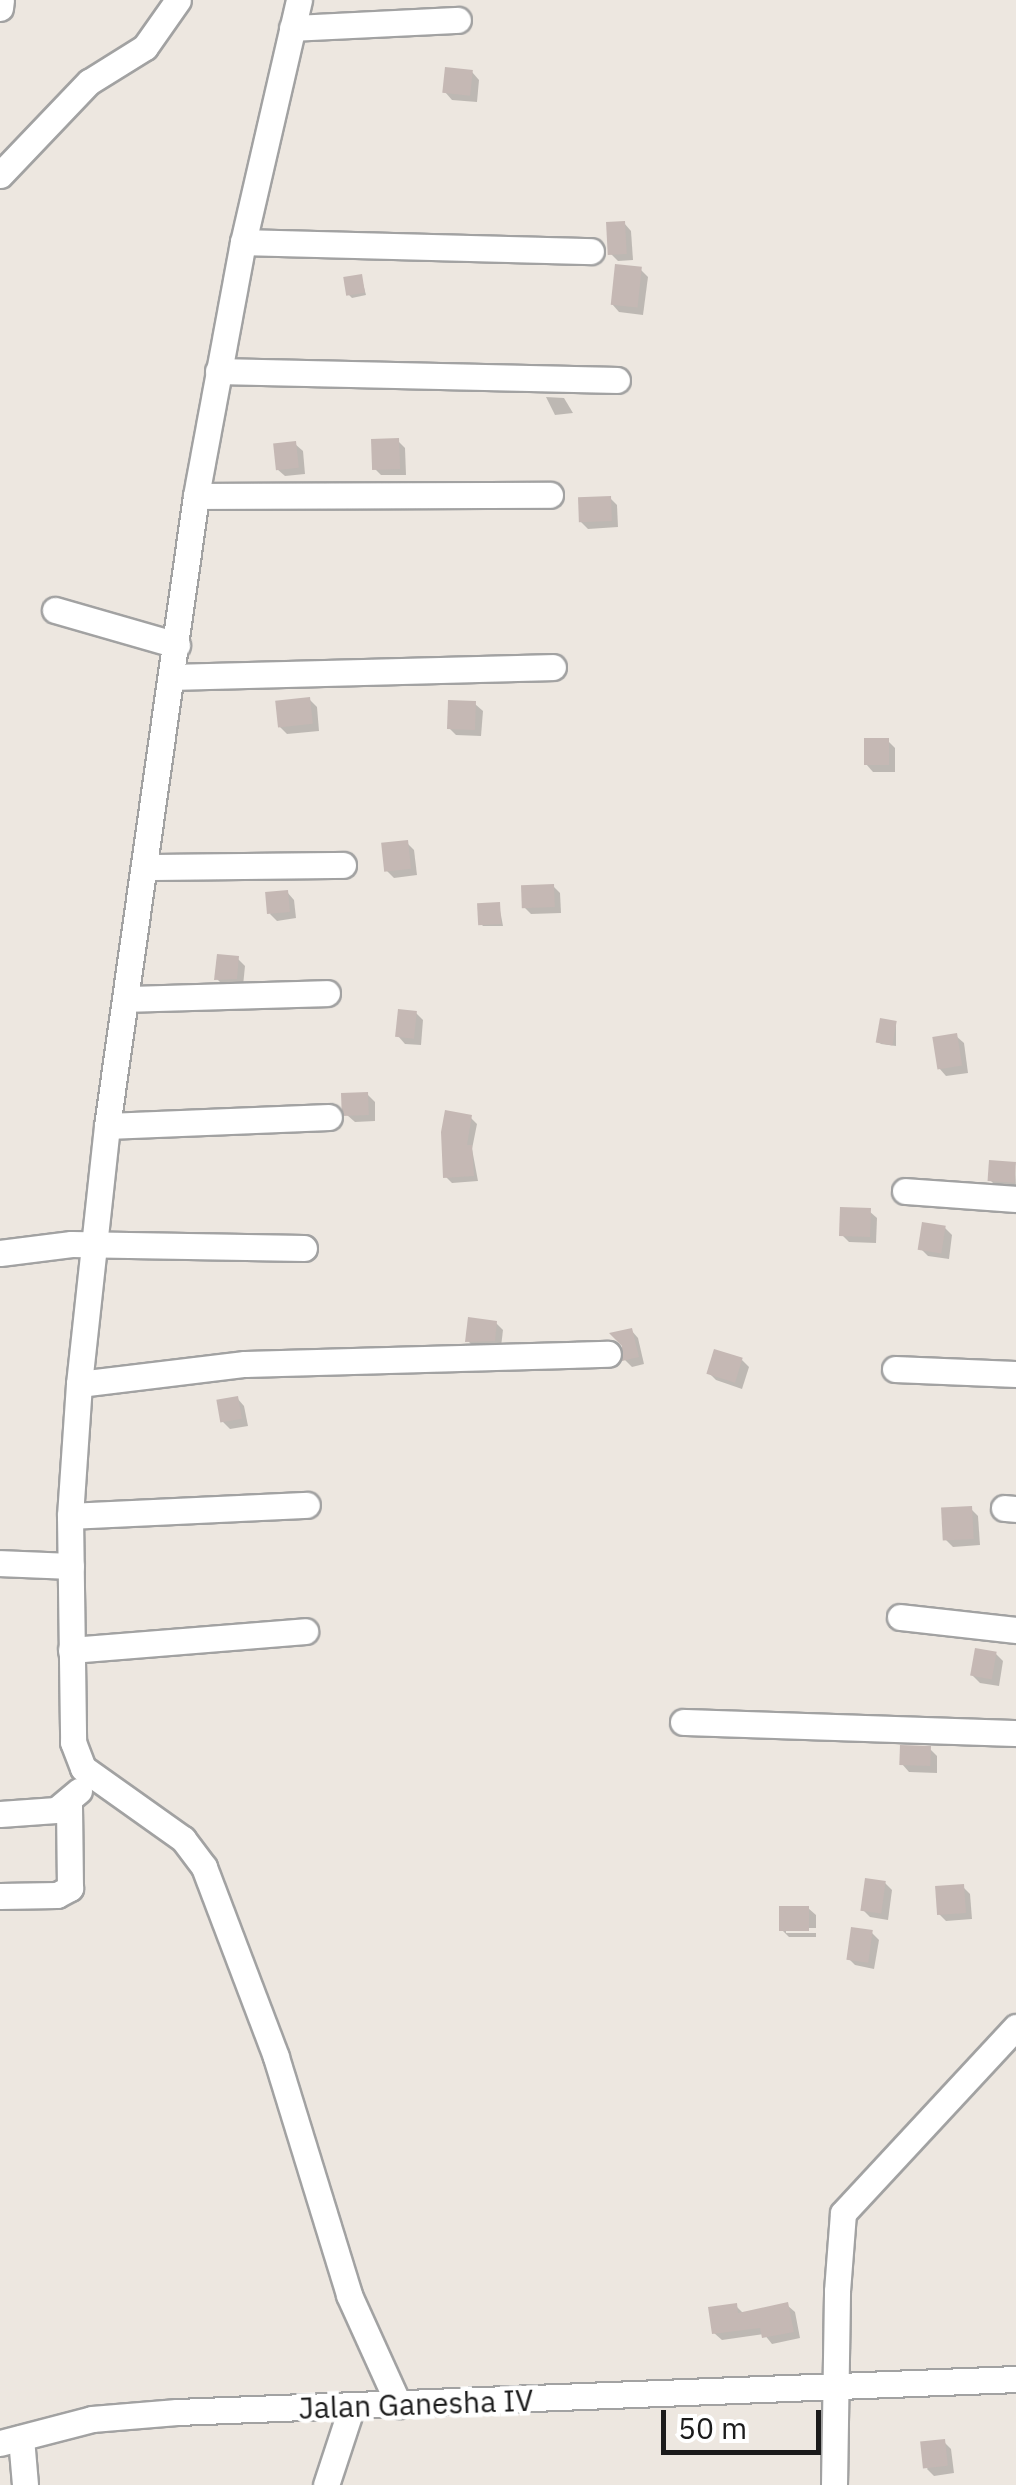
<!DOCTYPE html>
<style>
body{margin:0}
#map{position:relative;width:1016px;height:2485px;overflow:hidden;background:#ede7e0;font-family:"IBM Plex Sans",sans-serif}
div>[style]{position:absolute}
.shadow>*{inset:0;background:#0003}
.building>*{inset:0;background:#c5b8b4;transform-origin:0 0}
.roads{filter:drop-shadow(2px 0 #a2a2a2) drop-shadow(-2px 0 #a2a2a2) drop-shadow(0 2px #a2a2a2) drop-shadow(0 -2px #a2a2a2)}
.minor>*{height:25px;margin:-12.5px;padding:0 12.5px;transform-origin:12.5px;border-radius:12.5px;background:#fff}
span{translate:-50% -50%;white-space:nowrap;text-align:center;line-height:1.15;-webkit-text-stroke:9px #fff;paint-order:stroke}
.street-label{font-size:30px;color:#1b1b1b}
.scale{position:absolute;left:661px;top:2410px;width:160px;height:45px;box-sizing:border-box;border:5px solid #1b1b1b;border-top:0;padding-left:12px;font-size:30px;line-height:35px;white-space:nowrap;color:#1b1b1b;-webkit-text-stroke:8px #fff;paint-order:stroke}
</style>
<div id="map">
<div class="shadow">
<i style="clip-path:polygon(472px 72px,479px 80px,477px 102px,452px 100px,445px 92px)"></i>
<i style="clip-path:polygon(624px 223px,631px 231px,633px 260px,618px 261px,611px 254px)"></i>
<i style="clip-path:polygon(641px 270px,648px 277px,643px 315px,619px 312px,612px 304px)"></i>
<i style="clip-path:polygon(361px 276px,366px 295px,352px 298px,349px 295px)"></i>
<i style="clip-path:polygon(546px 397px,564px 398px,573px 413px,555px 415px)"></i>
<i style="clip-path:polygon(398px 441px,405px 448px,406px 475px,381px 475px,374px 468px)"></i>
<i style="clip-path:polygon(295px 444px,303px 451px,305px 474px,285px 476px,277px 469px)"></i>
<i style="clip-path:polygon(610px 498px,617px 505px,618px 527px,588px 529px,581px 522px)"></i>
<i style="clip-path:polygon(309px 699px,317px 707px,319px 731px,287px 734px,280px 727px)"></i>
<i style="clip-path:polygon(475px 704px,483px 711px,481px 736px,456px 735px,449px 728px)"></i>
<i style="clip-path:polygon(888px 741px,895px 748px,895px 772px,873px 772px,866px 764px)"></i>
<i style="clip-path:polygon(407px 843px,414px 850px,417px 875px,394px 878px,387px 871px)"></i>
<i style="clip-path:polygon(553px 886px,560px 893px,561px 913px,531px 914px,524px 907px)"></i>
<i style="clip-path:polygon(287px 892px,294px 900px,296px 918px,277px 921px,270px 914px)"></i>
<i style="clip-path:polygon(499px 905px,503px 926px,483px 926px,480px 923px)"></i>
<i style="clip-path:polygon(238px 959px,245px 966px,243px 986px,224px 986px,217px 979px)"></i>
<i style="clip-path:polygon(416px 1013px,423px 1020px,421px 1045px,405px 1044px,398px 1036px)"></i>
<i style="clip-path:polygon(896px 1023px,896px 1046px,881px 1044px,878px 1041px)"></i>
<i style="clip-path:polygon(956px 1036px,964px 1043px,968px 1073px,946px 1076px,939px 1068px)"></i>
<i style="clip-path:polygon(368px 1095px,375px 1102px,375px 1121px,355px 1122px,347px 1115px)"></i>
<i style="clip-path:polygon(471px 1118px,477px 1124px,472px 1149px,478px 1181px,452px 1183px,446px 1177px)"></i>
<i style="clip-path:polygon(1015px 1164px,1016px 1188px,997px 1187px,990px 1180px)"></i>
<i style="clip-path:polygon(869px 1211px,877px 1218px,876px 1243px,849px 1242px,842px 1235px)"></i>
<i style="clip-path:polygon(945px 1228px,952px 1235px,949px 1259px,928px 1256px,921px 1249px)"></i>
<i style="clip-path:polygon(496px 1323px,503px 1330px,501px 1347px,475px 1348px,468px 1341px)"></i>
<i style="clip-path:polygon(631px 1330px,638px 1338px,644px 1364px,632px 1367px,625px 1360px)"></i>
<i style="clip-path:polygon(742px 1360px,749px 1367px,742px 1389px,716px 1380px,709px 1373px)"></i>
<i style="clip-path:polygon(237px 1398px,244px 1406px,248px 1426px,230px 1429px,223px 1422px)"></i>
<i style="clip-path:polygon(971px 1509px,978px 1516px,980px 1545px,953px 1547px,946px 1540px)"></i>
<i style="clip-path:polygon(996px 1654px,1003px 1661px,999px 1686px,980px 1683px,973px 1676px)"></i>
<i style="clip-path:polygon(930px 1749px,937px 1756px,937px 1773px,909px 1772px,902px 1764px)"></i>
<i style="clip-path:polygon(885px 1883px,892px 1890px,888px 1920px,870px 1917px,863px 1910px)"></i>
<i style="clip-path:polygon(963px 1887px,970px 1894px,972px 1919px,946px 1921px,939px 1914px)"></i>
<i style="clip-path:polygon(808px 1908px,816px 1915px,816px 1928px,786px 1928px,786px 1933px,816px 1933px,816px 1937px,789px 1937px,782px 1930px)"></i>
<i style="clip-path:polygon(872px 1933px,879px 1940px,874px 1969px,855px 1965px,848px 1958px)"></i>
<i style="clip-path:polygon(787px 2305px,795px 2312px,800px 2338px,772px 2344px,764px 2334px,722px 2340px,714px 2333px,736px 2306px,745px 2315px)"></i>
<i style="clip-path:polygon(944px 2442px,951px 2449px,954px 2473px,934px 2476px,927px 2469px)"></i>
</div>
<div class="building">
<i style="left:445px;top:67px;width:28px;height:26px;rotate:6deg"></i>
<i style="left:625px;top:221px;width:33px;height:19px;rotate:87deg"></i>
<i style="left:615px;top:264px;width:27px;height:41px;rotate:6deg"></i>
<i style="left:362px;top:274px;width:19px;height:19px;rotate:81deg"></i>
<i style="left:399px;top:438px;width:31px;height:28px;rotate:88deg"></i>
<i style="left:296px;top:441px;width:27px;height:23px;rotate:84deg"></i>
<i style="left:611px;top:496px;width:25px;height:33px;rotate:88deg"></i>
<i style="left:310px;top:697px;width:27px;height:35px;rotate:84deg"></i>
<i style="left:448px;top:700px;width:28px;height:29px;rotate:2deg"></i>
<i style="left:864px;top:738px;width:25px;height:27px"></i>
<i style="left:408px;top:840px;width:29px;height:27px;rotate:84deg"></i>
<i style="left:554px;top:884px;width:23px;height:33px;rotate:88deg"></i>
<i style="left:288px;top:890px;width:22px;height:23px;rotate:85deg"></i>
<i style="left:500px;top:902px;width:22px;height:23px;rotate:87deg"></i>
<i style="clip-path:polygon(217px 954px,239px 956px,237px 979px,214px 980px)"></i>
<i style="left:398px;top:1009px;width:19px;height:28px;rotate:6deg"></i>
<i style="left:880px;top:1018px;width:17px;height:25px;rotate:10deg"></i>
<i style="left:957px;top:1033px;width:33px;height:25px;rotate:81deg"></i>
<i style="left:368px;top:1092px;width:23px;height:27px;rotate:88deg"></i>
<i style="clip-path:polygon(445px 1110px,472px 1115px,467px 1145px,472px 1145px,474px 1176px,443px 1178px,441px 1132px)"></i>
<i style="left:989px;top:1160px;width:27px;height:21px;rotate:4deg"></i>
<i style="left:840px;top:1207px;width:31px;height:29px;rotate:2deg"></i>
<i style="left:922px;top:1222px;width:24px;height:28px;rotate:9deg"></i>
<i style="clip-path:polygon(468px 1317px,497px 1321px,495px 1341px,465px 1342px)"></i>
<i style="clip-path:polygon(632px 1328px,639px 1357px,622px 1361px,622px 1346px,609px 1333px)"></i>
<i style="left:714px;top:1349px;width:30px;height:26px;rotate:17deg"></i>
<i style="left:238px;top:1396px;width:23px;height:22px;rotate:80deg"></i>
<i style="left:972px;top:1506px;width:33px;height:31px;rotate:87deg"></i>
<i style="left:975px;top:1648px;width:22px;height:28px;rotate:10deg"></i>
<i style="left:900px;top:1745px;width:31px;height:20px;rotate:2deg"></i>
<i style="left:865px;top:1878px;width:21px;height:33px;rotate:8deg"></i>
<i style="left:964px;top:1884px;width:29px;height:29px;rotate:86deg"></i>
<i style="left:779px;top:1906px;width:30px;height:25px"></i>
<i style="left:851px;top:1927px;width:22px;height:33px;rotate:8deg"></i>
<i style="clip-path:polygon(788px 2302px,794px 2332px,762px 2338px,760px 2328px,712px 2334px,708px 2307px,737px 2303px,738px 2313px)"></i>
<i style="left:945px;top:2439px;width:27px;height:25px;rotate:84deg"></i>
</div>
<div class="roads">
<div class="minor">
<i style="left:299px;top:0;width:248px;rotate:103deg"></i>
<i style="left:243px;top:242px;width:258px;rotate:100.5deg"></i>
<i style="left:196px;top:496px;width:636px;rotate:98.04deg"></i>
<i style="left:107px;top:1126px;width:260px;rotate:96.2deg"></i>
<i style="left:79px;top:1384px;width:132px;rotate:93.9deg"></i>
<i style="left:70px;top:1516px;width:226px;rotate:89.2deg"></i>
<i style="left:73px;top:1742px;width:28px;rotate:69deg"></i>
<i style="left:83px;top:1768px;width:123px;rotate:35.4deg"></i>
<i style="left:183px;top:1839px;width:35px;rotate:53deg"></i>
<i style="left:204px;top:1867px;width:203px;rotate:69.2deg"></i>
<i style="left:276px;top:2057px;width:249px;rotate:72.9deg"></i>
<i style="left:349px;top:2295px;width:121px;rotate:65.6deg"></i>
<i style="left:0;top:8px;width:8px;rotate:-83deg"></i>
<i style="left:292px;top:28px;width:166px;rotate:-2.8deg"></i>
<i style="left:0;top:175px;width:129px;rotate:-46.3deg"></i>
<i style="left:89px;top:82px;width:66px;rotate:-32deg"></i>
<i style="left:145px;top:47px;width:57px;rotate:-54.9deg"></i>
<i style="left:243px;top:242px;width:348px;rotate:1.5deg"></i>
<i style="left:218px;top:371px;width:399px;rotate:1.3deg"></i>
<i style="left:196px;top:496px;width:354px;rotate:-0.2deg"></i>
<i style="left:55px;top:610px;width:127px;rotate:16deg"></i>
<i style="left:173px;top:677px;width:380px;rotate:-1.5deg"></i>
<i style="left:144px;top:867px;width:199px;rotate:-0.6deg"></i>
<i style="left:126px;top:999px;width:201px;rotate:-1.7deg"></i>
<i style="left:107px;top:1126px;width:222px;rotate:-2.3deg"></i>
<i style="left:905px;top:1191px;width:111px;rotate:4.1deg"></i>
<i style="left:0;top:1253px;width:72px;rotate:-7.2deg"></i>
<i style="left:71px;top:1244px;width:233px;rotate:1deg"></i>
<i style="left:895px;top:1369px;width:121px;rotate:2.4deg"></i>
<i style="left:79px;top:1384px;width:167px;rotate:-6.9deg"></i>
<i style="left:245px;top:1364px;width:363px;rotate:-1.6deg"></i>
<i style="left:1004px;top:1508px;width:12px;rotate:5deg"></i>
<i style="left:70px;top:1516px;width:237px;rotate:-2.7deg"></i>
<i style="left:0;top:1563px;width:71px;rotate:2.4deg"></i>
<i style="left:900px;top:1617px;width:117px;rotate:6.4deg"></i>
<i style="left:71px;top:1650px;width:235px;rotate:-4.6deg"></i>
<i style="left:683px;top:1722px;width:333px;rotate:1.9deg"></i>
<i style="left:0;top:1814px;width:56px;rotate:-4.1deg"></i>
<i style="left:56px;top:1810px;width:30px;rotate:-40deg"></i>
<i style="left:0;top:1896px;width:57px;rotate:-1deg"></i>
<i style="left:57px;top:1895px;width:15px;rotate:-28deg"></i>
<i style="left:70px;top:1888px;width:86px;rotate:-90.7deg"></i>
<i style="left:21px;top:2438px;width:47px;rotate:85.1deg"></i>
<i style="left:0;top:2443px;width:95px;rotate:-14.6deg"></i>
<i style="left:92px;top:2419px;width:85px;rotate:-4.7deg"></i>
<i style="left:177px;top:2412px;width:840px;rotate:-2.25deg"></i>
<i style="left:326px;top:2485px;width:83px;rotate:-71.8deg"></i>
<i style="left:834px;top:2485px;width:194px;rotate:-89.1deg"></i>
<i style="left:837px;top:2291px;width:78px;rotate:-85.6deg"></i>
<i style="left:843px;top:2213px;width:254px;rotate:-47.1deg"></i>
</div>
</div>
<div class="street-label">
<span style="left:416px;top:2404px;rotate:-2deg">Jalan Ganesha IV</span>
</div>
<div class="scale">50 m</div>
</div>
